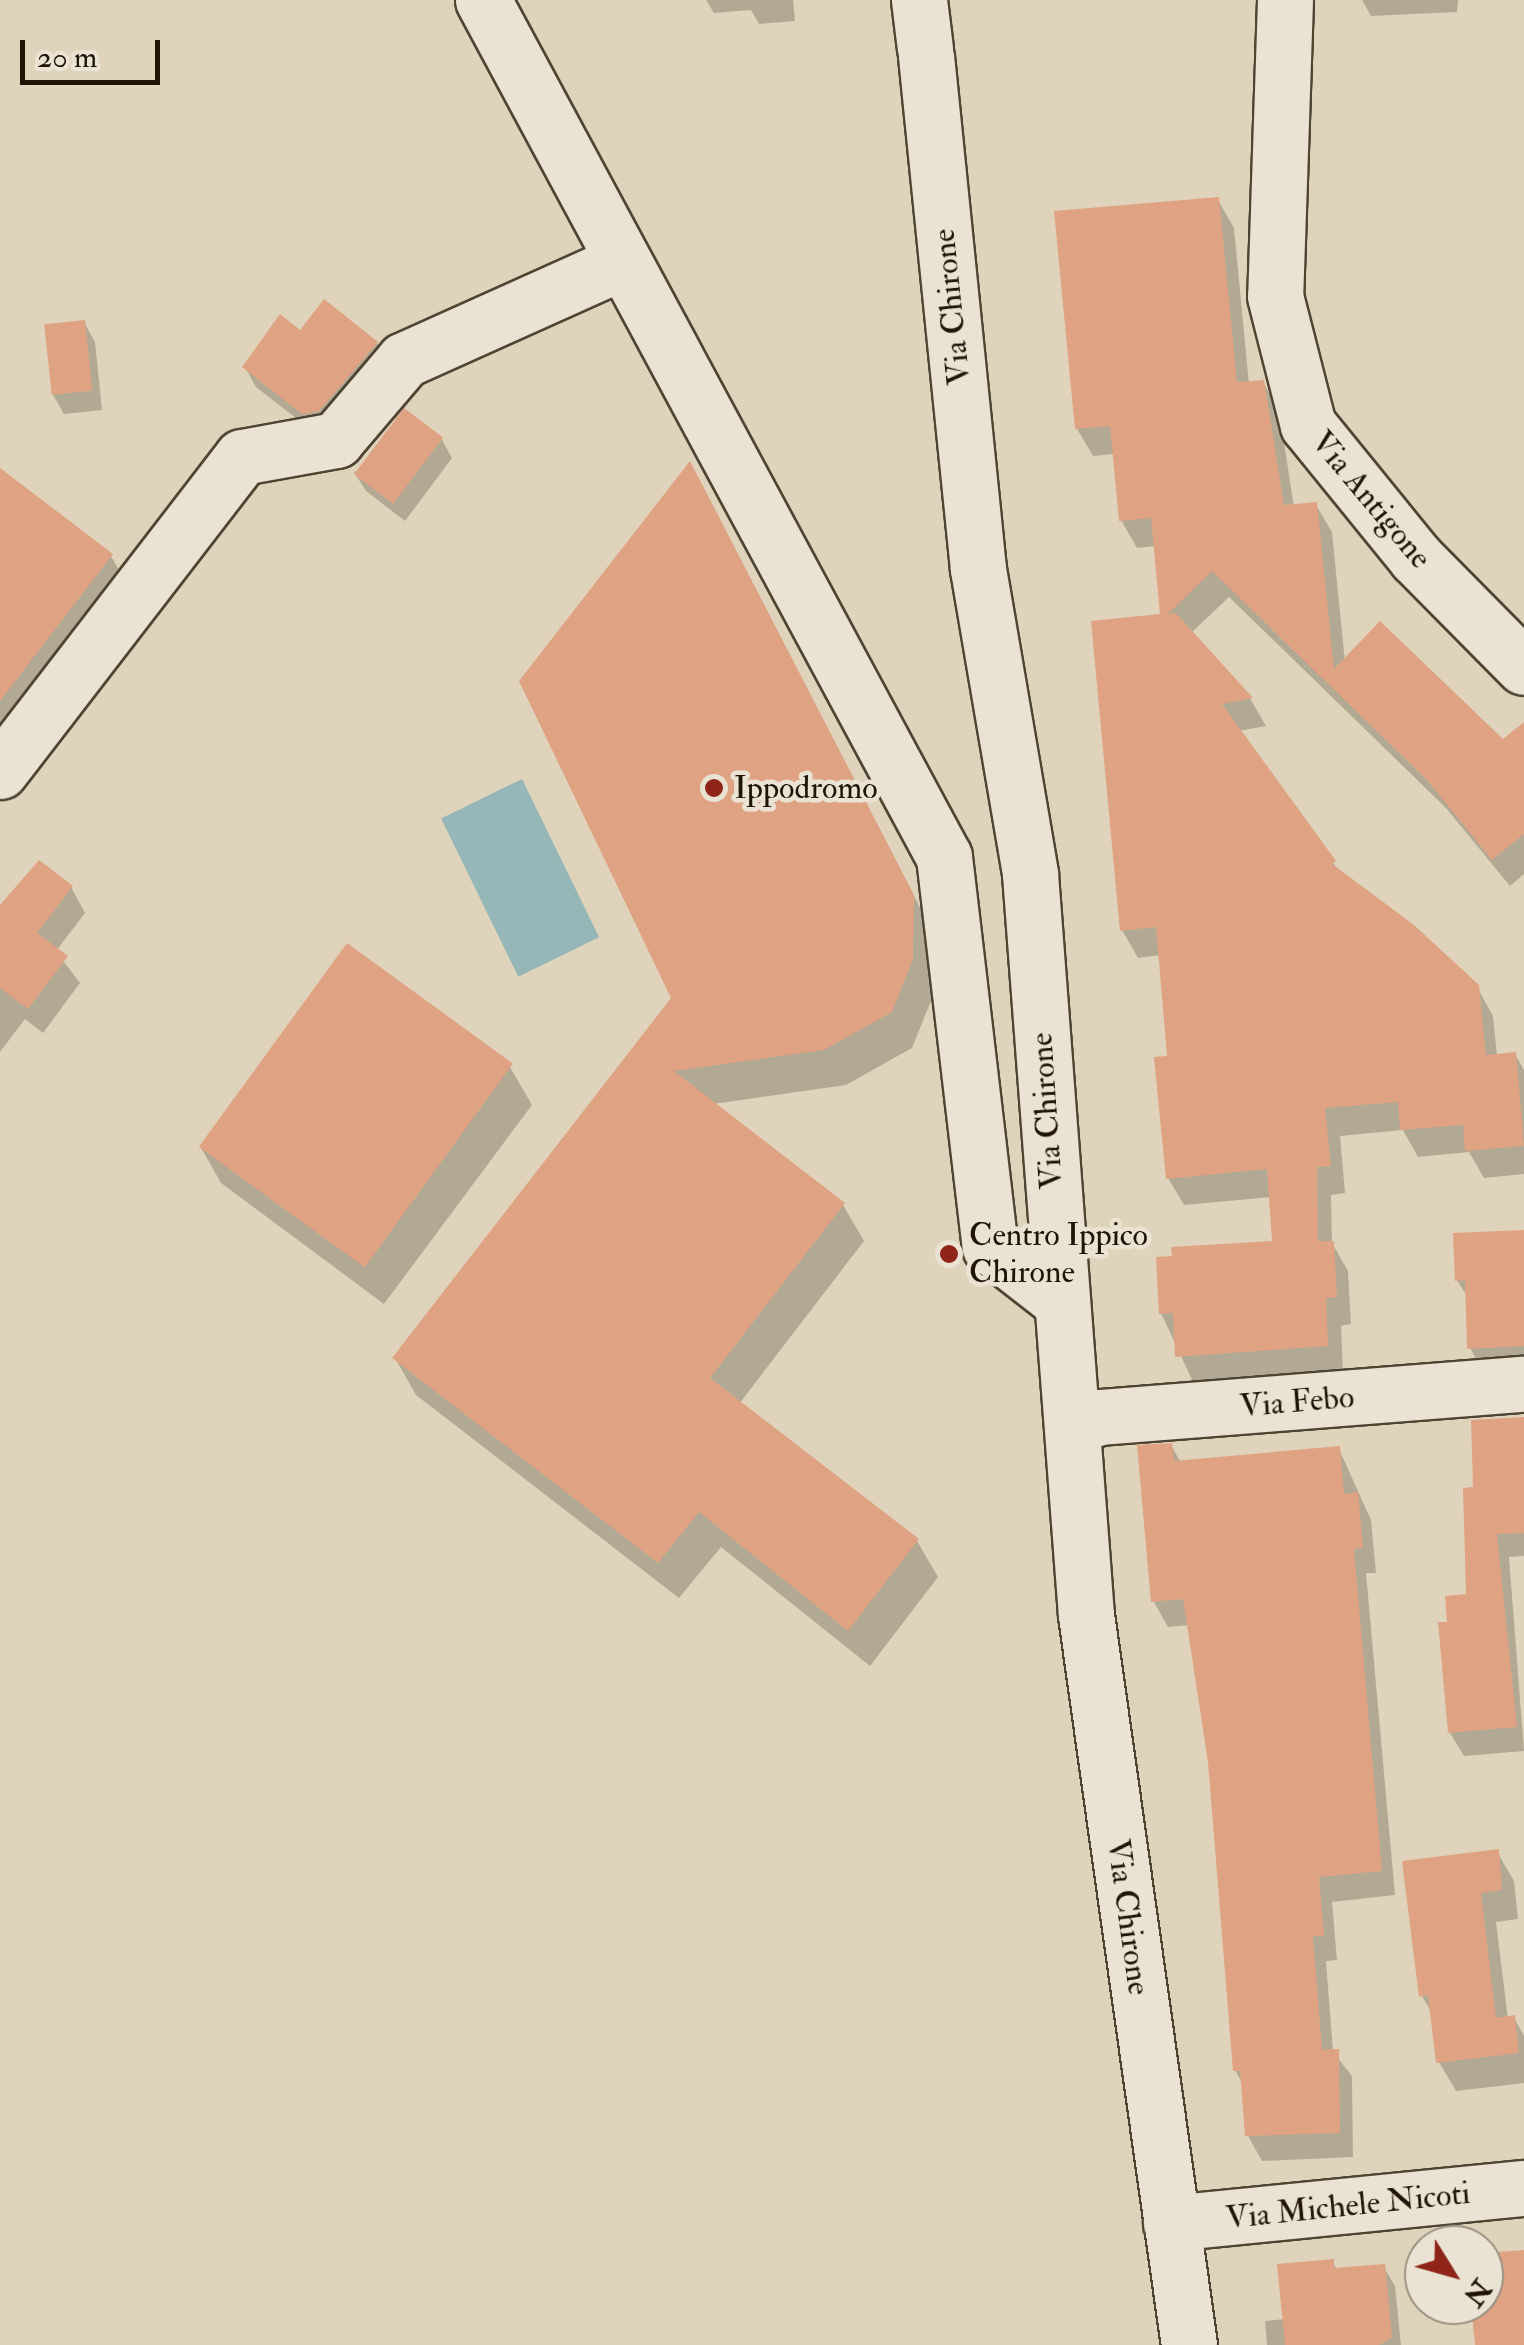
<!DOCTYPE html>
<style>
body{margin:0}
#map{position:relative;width:1524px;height:2345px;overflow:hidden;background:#dfd4bb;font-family:"IM FELL Double Pica",serif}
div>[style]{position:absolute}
.water>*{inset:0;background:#95b7b7;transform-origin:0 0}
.shadow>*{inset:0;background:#0003}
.building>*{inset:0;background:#dfa283;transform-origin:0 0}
.roads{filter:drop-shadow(2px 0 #4f4432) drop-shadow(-2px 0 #4f4432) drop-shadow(0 2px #4f4432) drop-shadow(0 -2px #4f4432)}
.minor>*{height:55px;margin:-27.5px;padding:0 27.5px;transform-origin:27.5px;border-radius:27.5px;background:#eae3d3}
.dots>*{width:28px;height:28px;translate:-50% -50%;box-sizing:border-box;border:5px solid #eae3d3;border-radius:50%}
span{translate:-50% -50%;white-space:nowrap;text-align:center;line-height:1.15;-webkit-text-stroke:9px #eae3d3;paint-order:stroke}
.street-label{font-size:32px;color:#1f1405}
.poi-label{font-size:32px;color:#1f1405}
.left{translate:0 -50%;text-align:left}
.north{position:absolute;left:1404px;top:2225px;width:100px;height:100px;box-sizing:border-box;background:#eae3d3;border:2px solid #999081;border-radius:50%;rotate:127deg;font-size:28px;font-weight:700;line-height:40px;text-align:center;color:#1f1405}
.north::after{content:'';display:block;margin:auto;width:35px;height:45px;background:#8f2418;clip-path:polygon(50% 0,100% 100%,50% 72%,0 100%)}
.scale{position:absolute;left:20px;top:40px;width:140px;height:45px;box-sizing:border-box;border:5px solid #1f1405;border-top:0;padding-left:12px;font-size:30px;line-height:35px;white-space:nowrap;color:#1f1405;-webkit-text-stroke:8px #eae3d3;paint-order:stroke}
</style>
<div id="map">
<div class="water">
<i style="left:522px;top:779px;width:176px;height:90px;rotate:64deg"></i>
</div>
<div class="shadow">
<i style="clip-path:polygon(706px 0,793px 0,795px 21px,759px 24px,751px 10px,714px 13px)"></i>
<i style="clip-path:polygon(1362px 0,1458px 0,1457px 12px,1371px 16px)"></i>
<i style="clip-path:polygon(1218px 200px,1234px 228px,1249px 384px,1263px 382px,1279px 410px,1294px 507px,1316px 505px,1332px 532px,1345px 662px,1503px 742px,1524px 725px,1524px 874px,1510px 886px,1446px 808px,1229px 597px,1191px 633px,1251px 700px,1266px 726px,1239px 731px,1341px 874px,1477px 987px,1493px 1016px,1497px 1056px,1515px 1054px,1524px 1070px,1524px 1174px,1484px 1178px,1469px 1152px,1418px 1157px,1403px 1130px,1340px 1136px,1345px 1193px,1331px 1195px,1332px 1243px,1348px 1271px,1351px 1324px,1341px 1326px,1343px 1374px,1194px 1384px,1161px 1313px,1275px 1244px,1272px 1197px,1184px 1205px,1168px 1178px,1170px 1058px,1161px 955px,1138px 958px,1122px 930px,1163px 616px,1156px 546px,1137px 548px,1121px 520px,1115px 454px,1093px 456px,1077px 429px)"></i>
<i style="clip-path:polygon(84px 322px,95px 342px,102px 410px,64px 414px,53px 395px)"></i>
<i style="clip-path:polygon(301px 333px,377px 343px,388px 363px,315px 433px,256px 387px,245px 367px)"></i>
<i style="clip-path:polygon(441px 438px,452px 458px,405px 521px,366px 491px,354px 472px)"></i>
<i style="clip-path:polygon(0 471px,111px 556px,132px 593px,0 766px)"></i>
<i style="clip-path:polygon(710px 500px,933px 933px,933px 996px,912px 1048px,846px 1085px,713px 1104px,843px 1205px,864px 1241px,739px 1404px,917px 1541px,938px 1577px,870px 1666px,721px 1547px,679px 1598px,416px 1395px,395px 1358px,674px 998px)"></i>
<i style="clip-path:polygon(71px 887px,85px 913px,56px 951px,80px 983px,43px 1033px,25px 1019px,0 1052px,0 916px)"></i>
<i style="clip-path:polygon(510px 1067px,532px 1105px,384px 1304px,221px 1183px,200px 1146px)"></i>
<i style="clip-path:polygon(1524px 1233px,1524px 1369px,1483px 1371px,1470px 1348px,1468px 1298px,1457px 1280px)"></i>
<i style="clip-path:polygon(1524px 1420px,1524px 1556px,1509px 1557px,1524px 1751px,1464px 1756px,1450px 1733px,1450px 1624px,1468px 1596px,1475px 1490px)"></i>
<i style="clip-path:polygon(1171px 1445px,1181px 1463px,1339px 1449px,1371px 1520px,1376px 1573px,1366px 1573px,1395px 1895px,1332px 1902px,1337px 1960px,1326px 1961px,1333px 2052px,1352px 2076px,1353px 2157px,1262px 2161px,1248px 2136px,1243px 2085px,1235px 2070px,1213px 1793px,1189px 1625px,1168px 1627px,1154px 1602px)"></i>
<i style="clip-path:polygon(1497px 1852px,1514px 1881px,1518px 1919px,1496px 1922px,1508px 2019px,1514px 2018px,1524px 2036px,1524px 2083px,1456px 2091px,1439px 2062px,1433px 2015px,1422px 1996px)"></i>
<i style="clip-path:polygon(1332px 2261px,1338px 2271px,1383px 2266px,1395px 2286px,1401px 2345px,1267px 2345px,1265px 2321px,1285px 2319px)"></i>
</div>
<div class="building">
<i style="clip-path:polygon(1219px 197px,1237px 382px,1264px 380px,1284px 505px,1317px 502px,1334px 669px,1380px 621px,1503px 739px,1524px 722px,1524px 834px,1492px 860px,1427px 780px,1212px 571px,1168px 614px,1176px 613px,1253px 698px,1222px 704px,1336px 861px,1332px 864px,1414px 925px,1479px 985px,1486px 1055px,1516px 1052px,1524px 1146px,1465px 1151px,1463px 1125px,1400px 1130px,1398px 1102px,1325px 1108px,1331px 1166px,1317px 1167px,1318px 1241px,1334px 1241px,1337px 1297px,1326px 1298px,1328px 1346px,1175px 1357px,1173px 1313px,1159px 1314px,1156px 1257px,1172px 1256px,1171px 1247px,1272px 1241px,1267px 1169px,1166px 1179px,1154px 1057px,1167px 1056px,1156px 927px,1120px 931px,1091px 621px,1160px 614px,1151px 518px,1119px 521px,1110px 426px,1075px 429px,1054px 211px)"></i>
<i style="clip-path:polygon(324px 299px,378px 342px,319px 411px,302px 414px,242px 367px,280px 314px,300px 330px)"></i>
<i style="left:85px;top:320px;width:71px;height:41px;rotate:84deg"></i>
<i style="left:404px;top:408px;width:49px;height:83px;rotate:37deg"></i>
<i style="clip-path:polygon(690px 461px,914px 895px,913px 959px,892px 1012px,824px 1050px,674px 1071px,845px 1203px,710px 1378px,919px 1539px,848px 1631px,699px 1512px,658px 1563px,392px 1358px,671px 998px,519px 681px)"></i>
<i style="clip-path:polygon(0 468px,113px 554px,0 701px)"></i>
<i style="clip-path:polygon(39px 860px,73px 886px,37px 933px,68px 956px,28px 1009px,0 988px,0 905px)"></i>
<i style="left:347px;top:943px;width:205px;height:252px;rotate:36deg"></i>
<i style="clip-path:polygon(1524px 1230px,1524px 1346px,1467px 1349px,1465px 1280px,1455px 1281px,1453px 1233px)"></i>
<i style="clip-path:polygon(1524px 1417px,1524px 1533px,1497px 1534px,1517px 1727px,1448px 1733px,1438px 1622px,1447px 1622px,1445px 1596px,1466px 1594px,1463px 1488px,1473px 1487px,1471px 1420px)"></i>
<i style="clip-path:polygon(1172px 1443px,1174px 1461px,1340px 1446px,1344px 1494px,1358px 1492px,1363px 1548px,1354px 1549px,1382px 1871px,1319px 1877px,1324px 1936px,1313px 1936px,1322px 2050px,1339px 2049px,1340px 2133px,1245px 2136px,1240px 2071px,1233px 2071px,1208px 1762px,1183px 1599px,1151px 1602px,1137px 1445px)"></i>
<i style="clip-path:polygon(1499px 1849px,1502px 1890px,1481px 1893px,1496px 2018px,1515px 2015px,1519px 2053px,1436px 2063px,1428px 1995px,1419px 1997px,1402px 1861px)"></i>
<i style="clip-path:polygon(1524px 2250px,1524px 2345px,1475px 2345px,1471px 2305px,1484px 2305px,1484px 2253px)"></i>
<i style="clip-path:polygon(1334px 2259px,1334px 2268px,1385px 2264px,1392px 2338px,1379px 2345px,1285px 2345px,1277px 2264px)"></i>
</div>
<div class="roads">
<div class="minor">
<i style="left:483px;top:0;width:973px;rotate:61.72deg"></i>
<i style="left:944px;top:857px;width:392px;rotate:83.3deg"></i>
<i style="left:990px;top:1246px;width:91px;rotate:37.9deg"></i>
<i style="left:919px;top:0;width:49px;rotate:83deg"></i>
<i style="left:1285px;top:0;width:296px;rotate:91.9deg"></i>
<i style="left:1275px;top:296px;width:133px;rotate:75.7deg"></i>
<i style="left:1308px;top:425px;width:171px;rotate:50.9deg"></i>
<i style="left:1416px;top:558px;width:153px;rotate:45.3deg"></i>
<i style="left:926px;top:56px;width:516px;rotate:84.21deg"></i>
<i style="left:978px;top:569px;width:309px;rotate:80.3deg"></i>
<i style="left:1030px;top:874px;width:743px;rotate:85.68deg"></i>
<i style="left:1086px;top:1615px;width:737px;rotate:81.97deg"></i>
<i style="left:0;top:771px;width:396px;rotate:-52.4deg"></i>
<i style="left:242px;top:457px;width:96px;rotate:-10.3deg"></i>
<i style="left:336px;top:440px;width:105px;rotate:-49.6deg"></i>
<i style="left:404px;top:360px;width:239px;rotate:-24.2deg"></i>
<i style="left:1072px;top:1426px;width:29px;rotate:-18deg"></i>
<i style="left:1100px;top:1417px;width:425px;rotate:-4.5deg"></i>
<i style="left:1171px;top:2223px;width:355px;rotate:-5.7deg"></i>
</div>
</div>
<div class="dots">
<i style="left:714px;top:788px;background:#8f2418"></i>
<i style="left:949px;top:1254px;background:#8f2418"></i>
</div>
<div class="street-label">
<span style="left:952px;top:307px;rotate:-96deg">Via Chirone</span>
<span style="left:1371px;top:500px;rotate:50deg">Via Antigone</span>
<span style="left:1047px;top:1111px;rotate:-94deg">Via Chirone</span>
<span style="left:1297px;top:1402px;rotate:-5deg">Via Febo</span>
<span style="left:1128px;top:1917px;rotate:82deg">Via Chirone</span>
<span style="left:1348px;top:2206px;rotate:-6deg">Via Michele Nicoti</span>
</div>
<div class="poi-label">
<span class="left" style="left:734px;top:788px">Ippodromo</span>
<span class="left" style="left:969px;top:1254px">Centro Ippico<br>Chirone</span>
</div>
<div class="north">N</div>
<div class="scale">20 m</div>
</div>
